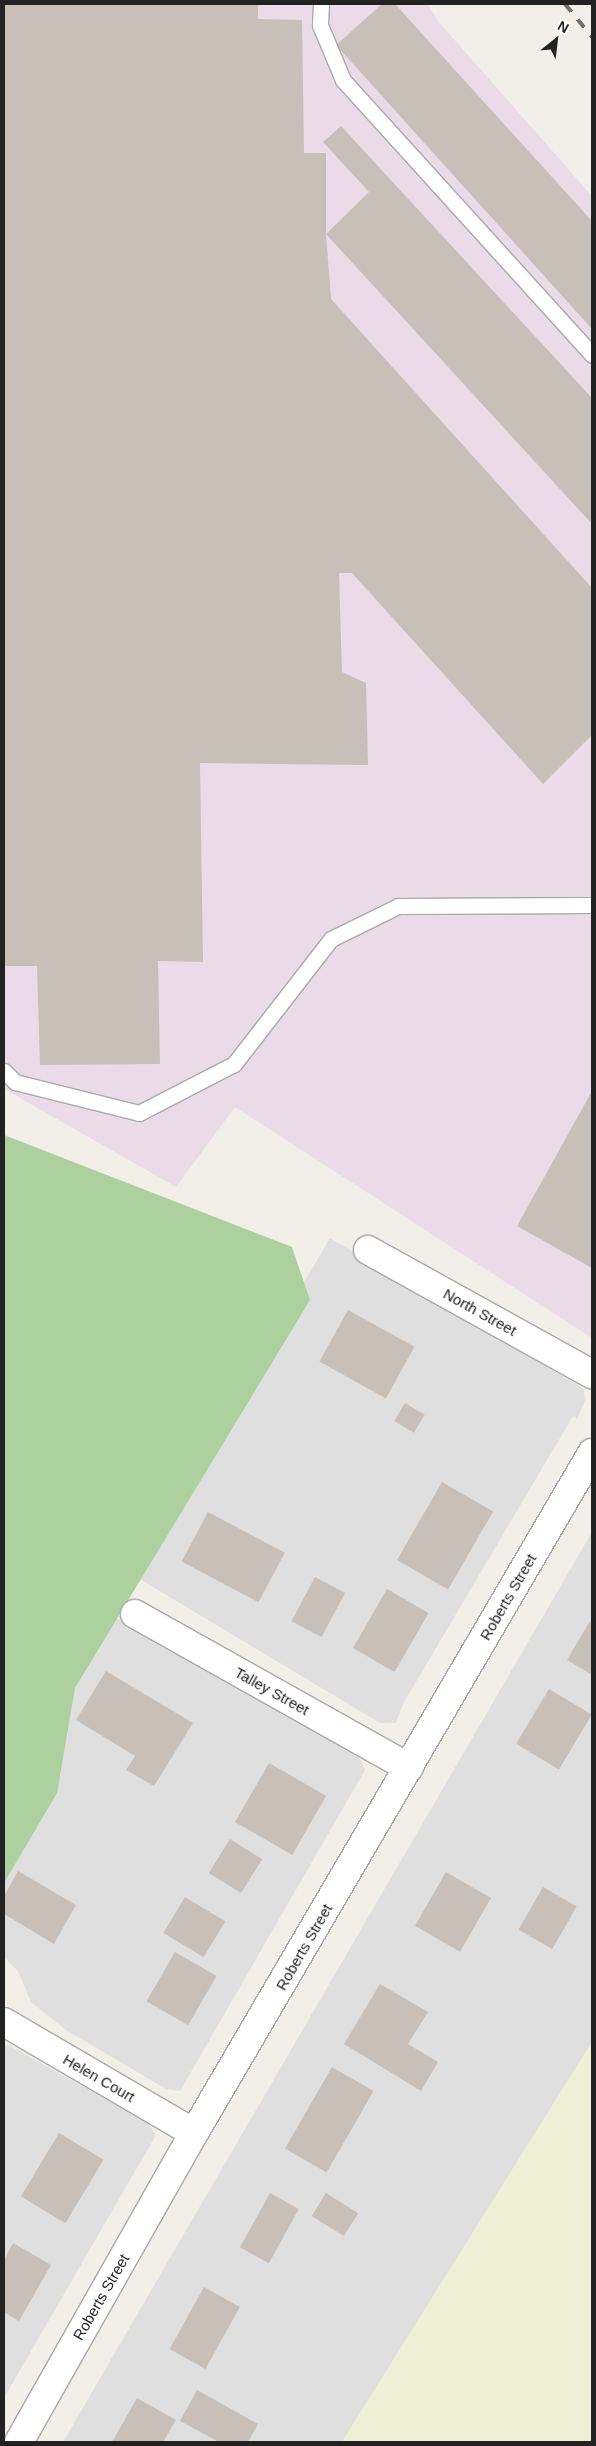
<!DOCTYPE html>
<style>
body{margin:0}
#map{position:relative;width:596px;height:2446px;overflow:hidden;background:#f2efe9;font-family:Arial,sans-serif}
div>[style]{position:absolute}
.residential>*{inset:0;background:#e0dfdf}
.industrial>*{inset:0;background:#ebdbe8}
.farmland>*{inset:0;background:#eef0d5}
.forest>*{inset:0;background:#add19e}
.building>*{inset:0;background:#c7bfb8;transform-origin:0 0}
.roads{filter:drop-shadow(1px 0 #a9a9a9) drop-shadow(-1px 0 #a9a9a9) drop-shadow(0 1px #a9a9a9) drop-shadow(0 -1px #a9a9a9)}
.service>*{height:15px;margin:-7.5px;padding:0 7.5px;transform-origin:7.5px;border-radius:7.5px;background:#fff}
.minor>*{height:28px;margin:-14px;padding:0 14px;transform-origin:14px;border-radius:14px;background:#fff}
.rail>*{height:4px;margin-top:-2px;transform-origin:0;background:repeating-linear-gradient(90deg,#707070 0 10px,transparent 0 20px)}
span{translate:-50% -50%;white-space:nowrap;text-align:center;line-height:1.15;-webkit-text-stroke:5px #fff;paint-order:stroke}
.street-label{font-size:15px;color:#222}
.frame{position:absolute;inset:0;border:5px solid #222;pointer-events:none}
.north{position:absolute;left:531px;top:15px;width:50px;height:50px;-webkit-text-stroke:4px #fff;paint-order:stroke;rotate:29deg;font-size:14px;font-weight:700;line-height:20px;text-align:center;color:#222}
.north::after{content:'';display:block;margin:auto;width:18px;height:22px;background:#222;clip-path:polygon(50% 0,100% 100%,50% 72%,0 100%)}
</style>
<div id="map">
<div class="residential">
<i style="clip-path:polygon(330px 1238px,584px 1389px,585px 1401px,577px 1419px,573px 1416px,403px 1704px,396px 1723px,380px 1723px,133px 1575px)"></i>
<i style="clip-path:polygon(592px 1532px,592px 2042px,342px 2442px,63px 2442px)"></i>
<i style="clip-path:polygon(99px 1608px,359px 1757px,365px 1770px,180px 2091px,166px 2089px,66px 2030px,31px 2002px,18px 1971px,4px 1957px,4px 1770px)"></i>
<i style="clip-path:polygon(8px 2045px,147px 2122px,156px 2135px,4px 2398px,4px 2046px)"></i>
</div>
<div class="industrial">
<i style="clip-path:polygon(4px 4px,428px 4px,438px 21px,592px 196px,592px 1338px,235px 1107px,176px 1187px,4px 1089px)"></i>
</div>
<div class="farmland">
<i style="clip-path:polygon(592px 2042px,592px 2442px,342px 2442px)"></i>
</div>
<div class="forest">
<i style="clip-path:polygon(4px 1135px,292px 1247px,310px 1300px,75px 1688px,57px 1793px,4px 1883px)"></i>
</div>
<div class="building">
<i style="clip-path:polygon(4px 4px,258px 4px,258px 19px,302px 20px,304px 153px,326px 153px,326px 234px,331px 299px,592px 588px,592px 735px,543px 784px,352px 573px,339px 573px,342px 672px,366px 683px,368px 765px,200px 763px,203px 962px,158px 961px,160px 1064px,40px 1065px,37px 966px,4px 966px)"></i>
<i style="clip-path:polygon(382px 4px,395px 4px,592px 221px,592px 329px,336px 45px)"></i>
<i style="clip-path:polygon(341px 126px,592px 398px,592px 524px,326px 234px,369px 192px,323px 142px)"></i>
<i style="clip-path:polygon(592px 1091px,592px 1268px,517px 1226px)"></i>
<i style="left:348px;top:1310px;width:76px;height:59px;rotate:29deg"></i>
<i style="left:405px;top:1403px;width:23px;height:21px;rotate:31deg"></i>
<i style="left:442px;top:1482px;width:59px;height:90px;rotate:30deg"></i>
<i style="left:208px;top:1512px;width:87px;height:56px;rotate:28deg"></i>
<i style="left:315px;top:1577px;width:34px;height:50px;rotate:28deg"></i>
<i style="left:387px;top:1589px;width:48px;height:68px;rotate:30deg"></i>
<i style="clip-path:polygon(590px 1621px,592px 1622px,592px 1675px,567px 1660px)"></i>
<i style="clip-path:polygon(106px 1671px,193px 1723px,154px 1786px,126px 1770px,135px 1756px,76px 1720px)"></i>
<i style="left:549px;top:1689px;width:50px;height:64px;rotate:31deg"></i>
<i style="left:269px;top:1763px;width:66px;height:68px;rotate:30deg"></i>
<i style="left:230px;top:1839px;width:38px;height:40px;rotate:32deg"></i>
<i style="clip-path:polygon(18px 1871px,76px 1905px,54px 1944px,4px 1914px,4px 1896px)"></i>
<i style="left:446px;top:1872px;width:52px;height:62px;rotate:30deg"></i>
<i style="left:543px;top:1887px;width:39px;height:49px;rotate:30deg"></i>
<i style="left:185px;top:1897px;width:47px;height:42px;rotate:31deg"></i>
<i style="left:175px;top:1952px;width:48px;height:57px;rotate:30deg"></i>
<i style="clip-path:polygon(380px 1984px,428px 2012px,408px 2044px,438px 2062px,421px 2091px,344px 2044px)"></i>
<i style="left:332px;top:2067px;width:48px;height:94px;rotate:30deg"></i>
<i style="left:59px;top:2133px;width:52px;height:74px;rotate:31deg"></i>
<i style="left:270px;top:2193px;width:33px;height:62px;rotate:29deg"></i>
<i style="left:326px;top:2193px;width:38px;height:27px;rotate:32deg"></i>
<i style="clip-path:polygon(13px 2243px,51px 2265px,19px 2321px,4px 2312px,4px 2260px)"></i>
<i style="left:204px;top:2287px;width:41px;height:71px;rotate:29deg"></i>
<i style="clip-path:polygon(197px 2390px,258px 2424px,248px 2442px,219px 2442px,180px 2421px)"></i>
<i style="clip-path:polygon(137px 2398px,176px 2420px,163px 2442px,112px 2442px)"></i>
</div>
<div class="roads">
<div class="service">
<i style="left:321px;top:4px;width:21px;rotate:93deg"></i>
<i style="left:320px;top:25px;width:60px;rotate:67.3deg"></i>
<i style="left:343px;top:80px;width:371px;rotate:47.8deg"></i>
<i style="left:4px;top:1071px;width:16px;rotate:45deg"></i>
<i style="left:15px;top:1082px;width:128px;rotate:14deg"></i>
<i style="left:139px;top:1113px;width:107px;rotate:-27.3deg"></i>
<i style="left:234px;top:1064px;width:158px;rotate:-52.2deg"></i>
<i style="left:331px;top:939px;width:75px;rotate:-26.2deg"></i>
<i style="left:398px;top:906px;width:194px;rotate:-0.3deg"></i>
</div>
<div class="minor">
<i style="left:368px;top:1250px;width:256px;rotate:29deg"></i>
<i style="left:135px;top:1614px;width:314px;rotate:29.3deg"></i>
<i style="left:4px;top:2022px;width:220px;rotate:30.3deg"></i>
<i style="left:19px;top:2442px;width:355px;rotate:-60.5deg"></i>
<i style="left:194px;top:2133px;width:788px;rotate:-59.66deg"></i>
</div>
</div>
<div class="rail">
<i style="left:565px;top:4px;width:43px;rotate:50.7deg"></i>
</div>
<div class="street-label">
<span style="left:480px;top:1312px;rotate:29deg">North Street</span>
<span style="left:508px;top:1597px;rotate:-60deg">Roberts Street</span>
<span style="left:272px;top:1691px;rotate:29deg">Talley Street</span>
<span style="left:304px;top:1947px;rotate:-60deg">Roberts Street</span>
<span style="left:99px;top:2078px;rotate:30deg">Helen Court</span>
<span style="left:101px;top:2297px;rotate:-60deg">Roberts Street</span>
</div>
<div class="frame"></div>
<div class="north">N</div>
</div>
